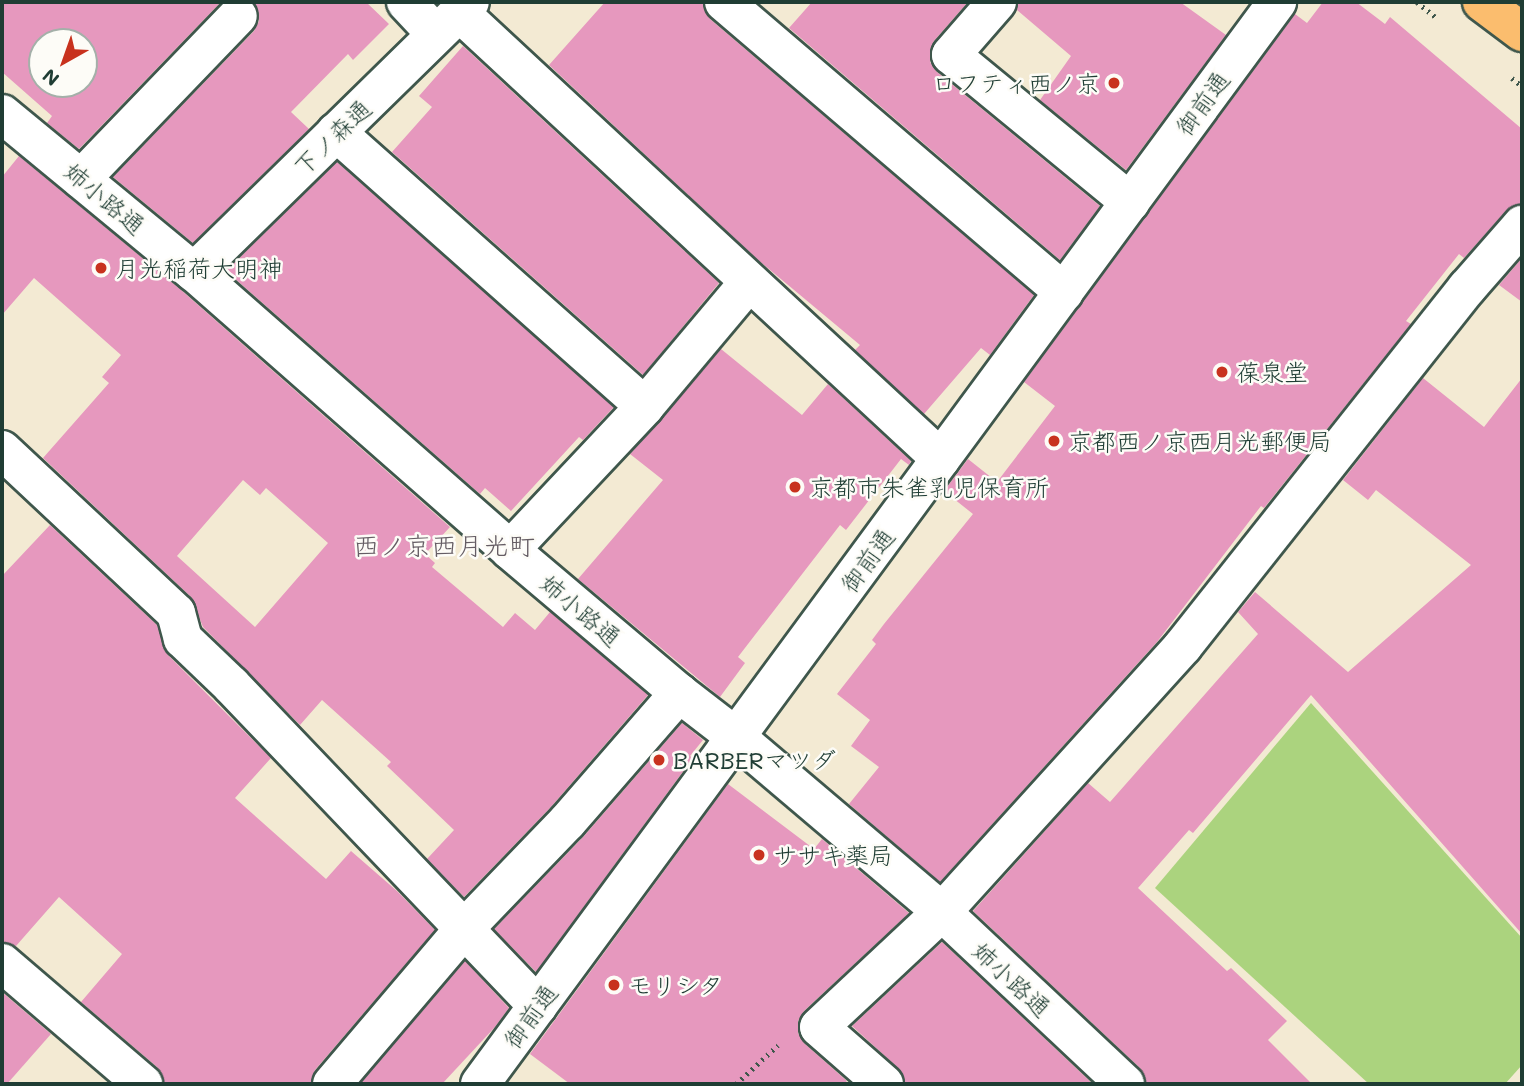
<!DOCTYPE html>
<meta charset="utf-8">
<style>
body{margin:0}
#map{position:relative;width:1524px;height:1086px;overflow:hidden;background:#f3ead3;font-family:Mali,"Klee One",sans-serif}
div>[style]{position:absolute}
.green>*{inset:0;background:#abd37e}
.building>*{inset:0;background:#e698be}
.path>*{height:4.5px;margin-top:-2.25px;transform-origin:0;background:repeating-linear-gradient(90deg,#3f574c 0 2px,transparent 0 7px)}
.roads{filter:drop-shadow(2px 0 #3f574c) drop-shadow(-2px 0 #3f574c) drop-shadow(0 2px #3f574c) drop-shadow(0 -2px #3f574c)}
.minor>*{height:38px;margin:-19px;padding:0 19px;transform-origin:19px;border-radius:19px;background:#fff}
.major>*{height:38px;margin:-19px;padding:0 19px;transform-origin:19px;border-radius:19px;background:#fbbd6e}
.dots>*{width:19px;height:19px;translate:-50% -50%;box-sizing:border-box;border:4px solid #fdfcf7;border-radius:50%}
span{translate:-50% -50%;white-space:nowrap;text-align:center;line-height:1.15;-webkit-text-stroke:5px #fdfcf7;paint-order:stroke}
.poi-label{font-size:24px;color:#1f3d34}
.right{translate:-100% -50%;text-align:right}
.left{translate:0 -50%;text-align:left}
.street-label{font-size:24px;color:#1f3d34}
.neighbourhood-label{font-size:26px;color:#655d64}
.frame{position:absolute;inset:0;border:4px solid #1f3d34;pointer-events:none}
.north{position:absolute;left:28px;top:28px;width:70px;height:70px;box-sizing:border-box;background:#fdfcf7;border:2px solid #a4b0a9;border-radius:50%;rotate:220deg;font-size:19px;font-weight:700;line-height:28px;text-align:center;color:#1f3d34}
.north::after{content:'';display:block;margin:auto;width:24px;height:32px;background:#c8321e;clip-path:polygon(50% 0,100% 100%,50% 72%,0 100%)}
</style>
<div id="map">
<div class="green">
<i style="clip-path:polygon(1311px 703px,1522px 938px,1522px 1065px,1505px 1084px,1369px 1084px,1155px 888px)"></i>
</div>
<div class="building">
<i style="clip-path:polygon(evenodd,2px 2px,221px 2px,79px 149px,47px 123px,52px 116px,2px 72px,2px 2px,42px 42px,84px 42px,84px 84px,42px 84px,42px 42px)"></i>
<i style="clip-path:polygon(254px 2px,366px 2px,389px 24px,353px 60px,348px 54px,291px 112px,309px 129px,193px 243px,113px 177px,254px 31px,259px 21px)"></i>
<i style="clip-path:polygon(605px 2px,703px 2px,710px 19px,1034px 295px,990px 355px,981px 348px,924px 414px,855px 350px,860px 345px,758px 260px,549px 65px)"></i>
<i style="clip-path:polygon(812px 2px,968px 2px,934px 41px,930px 50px,930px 62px,937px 72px,1100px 206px,1060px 260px,789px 28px)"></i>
<i style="clip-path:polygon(1018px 2px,1180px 2px,1226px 35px,1126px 170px,1040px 100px,1071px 56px,1017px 10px)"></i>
<i style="clip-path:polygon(1323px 2px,1356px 2px,1385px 24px,1390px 17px,1522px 129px,1522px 204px,1506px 211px,1464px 258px,1459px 254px,1406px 321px,1411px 324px,1264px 508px,1261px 506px,1157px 642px,940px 882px,849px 804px,879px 767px,851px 746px,870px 720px,837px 694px,876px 644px,872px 640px,884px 624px,973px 514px,944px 491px,968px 459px,997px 482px,1055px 406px,1024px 382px,1295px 14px,1307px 23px)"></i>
<i style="clip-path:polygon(463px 46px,719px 283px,643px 375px,392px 152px,432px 107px,419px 96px)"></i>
<i style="clip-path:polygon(evenodd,19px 156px,180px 289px,450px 527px,425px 554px,435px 563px,432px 567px,503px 627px,515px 613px,535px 630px,550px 612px,648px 695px,551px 807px,464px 897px,427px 859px,454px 830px,387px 766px,391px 762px,322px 700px,300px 725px,203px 627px,191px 597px,43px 458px,109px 383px,102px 377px,121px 355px,34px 278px,2px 315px,2px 177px,19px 156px,243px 480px,260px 495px,266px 488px,328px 543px,255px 627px,177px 556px,243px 480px)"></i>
<i style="clip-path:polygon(337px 162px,614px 407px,583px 440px,579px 437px,511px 511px,485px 488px,480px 494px,226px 271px)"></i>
<i style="clip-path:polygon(1522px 258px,1522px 302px,1499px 285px)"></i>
<i style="clip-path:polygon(721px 349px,802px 415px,828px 384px,911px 461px,909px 465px,901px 459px,846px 530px,840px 525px,738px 657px,745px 663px,720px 697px,578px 579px,663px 480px,630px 454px)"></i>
<i style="clip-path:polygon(1423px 378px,1484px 427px,1522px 378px,1522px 934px,1311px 695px,1193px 833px,1189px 830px,1138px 888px,1227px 971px,1231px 968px,1287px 1021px,1268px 1040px,1312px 1084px,1146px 1084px,1140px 1068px,973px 911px,1088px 783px,1110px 802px,1258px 634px,1238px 612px,1255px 592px,1348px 672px,1471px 565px,1376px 490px,1368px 500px,1343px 480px)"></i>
<i style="clip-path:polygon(50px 525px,157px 625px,168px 655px,271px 758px,235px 798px,326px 879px,351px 851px,397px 891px,435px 930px,315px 1070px,311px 1084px,164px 1084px,157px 1067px,81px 1002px,122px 954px,59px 897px,16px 946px,2px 942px,2px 576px)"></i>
<i style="clip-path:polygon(682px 723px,703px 740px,690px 756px,693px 758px,536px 972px,494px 929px,584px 836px)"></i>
<i style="clip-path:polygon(728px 784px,814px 849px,822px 839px,909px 913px,804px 1011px,798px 1021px,798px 1033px,804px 1043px,847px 1081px,844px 1084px,570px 1084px,530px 1054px)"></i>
<i style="clip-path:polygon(942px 942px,1093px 1084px,905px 1084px,898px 1068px,852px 1026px)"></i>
<i style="clip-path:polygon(465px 961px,509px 1008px,495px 1027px,442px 1084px,360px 1084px)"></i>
<i style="clip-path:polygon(2px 992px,51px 1034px,7px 1084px,2px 1084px)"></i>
</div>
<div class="path">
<i style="left:1417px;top:2px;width:26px;rotate:39deg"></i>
<i style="left:1512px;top:78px;width:13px;rotate:39deg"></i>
<i style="left:736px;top:1084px;width:57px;rotate:-42.9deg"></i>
</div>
<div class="roads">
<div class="minor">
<i style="left:406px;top:2px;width:44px;rotate:46.8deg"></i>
<i style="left:724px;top:2px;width:447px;rotate:40.5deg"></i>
<i style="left:997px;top:2px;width:70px;rotate:131deg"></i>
<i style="left:951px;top:55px;width:232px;rotate:39.4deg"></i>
<i style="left:459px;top:12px;width:657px;rotate:42.84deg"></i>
<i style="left:2px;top:114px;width:249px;rotate:39.5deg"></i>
<i style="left:194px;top:272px;width:421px;rotate:41.3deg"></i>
<i style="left:510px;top:550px;width:221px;rotate:40.2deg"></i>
<i style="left:679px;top:693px;width:72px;rotate:37.7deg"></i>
<i style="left:736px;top:737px;width:270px;rotate:40.3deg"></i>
<i style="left:942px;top:912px;width:251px;rotate:43.2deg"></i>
<i style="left:336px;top:132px;width:413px;rotate:41.6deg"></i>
<i style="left:81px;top:179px;width:226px;rotate:-46.1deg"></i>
<i style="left:194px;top:272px;width:386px;rotate:-44.4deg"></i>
<i style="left:2px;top:450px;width:238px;rotate:43.1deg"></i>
<i style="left:176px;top:613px;width:27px;rotate:75deg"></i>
<i style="left:183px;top:639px;width:66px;rotate:43.8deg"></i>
<i style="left:231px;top:685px;width:444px;rotate:46.3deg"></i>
<i style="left:510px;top:550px;width:197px;rotate:-46.8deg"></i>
<i style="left:645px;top:406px;width:162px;rotate:-50deg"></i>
<i style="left:2px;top:963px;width:186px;rotate:40.6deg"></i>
<i style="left:332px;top:1084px;width:202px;rotate:-49.6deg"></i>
<i style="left:463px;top:930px;width:150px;rotate:-46.1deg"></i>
<i style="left:567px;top:822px;width:171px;rotate:-49deg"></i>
<i style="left:480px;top:1084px;width:1344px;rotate:-53.62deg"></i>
<i style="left:884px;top:1084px;width:86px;rotate:-138.8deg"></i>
<i style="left:819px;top:1027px;width:168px;rotate:-43.1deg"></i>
<i style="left:942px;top:912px;width:359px;rotate:-47.8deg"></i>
<i style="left:1183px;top:646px;width:457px;rotate:-51.6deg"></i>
<i style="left:1467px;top:288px;width:84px;rotate:-48.9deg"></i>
</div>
<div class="major">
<i style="left:1482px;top:2px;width:50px;rotate:36.9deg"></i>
</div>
</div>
<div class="dots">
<i style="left:1114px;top:83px;background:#c8321e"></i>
<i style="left:101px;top:268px;background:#c8321e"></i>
<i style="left:1222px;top:372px;background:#c8321e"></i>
<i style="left:1054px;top:441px;background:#c8321e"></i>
<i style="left:795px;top:487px;background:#c8321e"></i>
<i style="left:659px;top:760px;background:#c8321e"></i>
<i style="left:759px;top:855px;background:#c8321e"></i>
<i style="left:614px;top:985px;background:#c8321e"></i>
</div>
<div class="poi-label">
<span class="right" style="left:1100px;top:83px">ロフティ西ノ京</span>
<span class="left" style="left:115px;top:268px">月光稲荷大明神</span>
<span class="left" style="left:1236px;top:372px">葆泉堂</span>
<span class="left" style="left:1068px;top:441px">京都西ノ京西月光郵便局</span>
<span class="left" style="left:809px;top:487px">京都市朱雀乳児保育所</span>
<span class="left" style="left:673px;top:760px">BARBERマツダ</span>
<span class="left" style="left:773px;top:855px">ササキ薬局</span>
<span class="left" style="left:628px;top:985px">モリシタ</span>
</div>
<div class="street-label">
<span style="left:1202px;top:103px;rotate:-54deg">御前通</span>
<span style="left:332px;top:137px;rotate:-44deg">下ノ森通</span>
<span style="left:105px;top:198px;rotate:40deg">姉小路通</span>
<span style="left:867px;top:560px;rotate:-54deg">御前通</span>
<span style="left:581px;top:610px;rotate:40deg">姉小路通</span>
<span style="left:1012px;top:979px;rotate:43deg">姉小路通</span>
<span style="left:530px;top:1016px;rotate:-54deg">御前通</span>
</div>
<div class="neighbourhood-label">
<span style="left:444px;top:546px">西ノ京西月光町</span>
</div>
<div class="frame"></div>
<div class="north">N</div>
</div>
